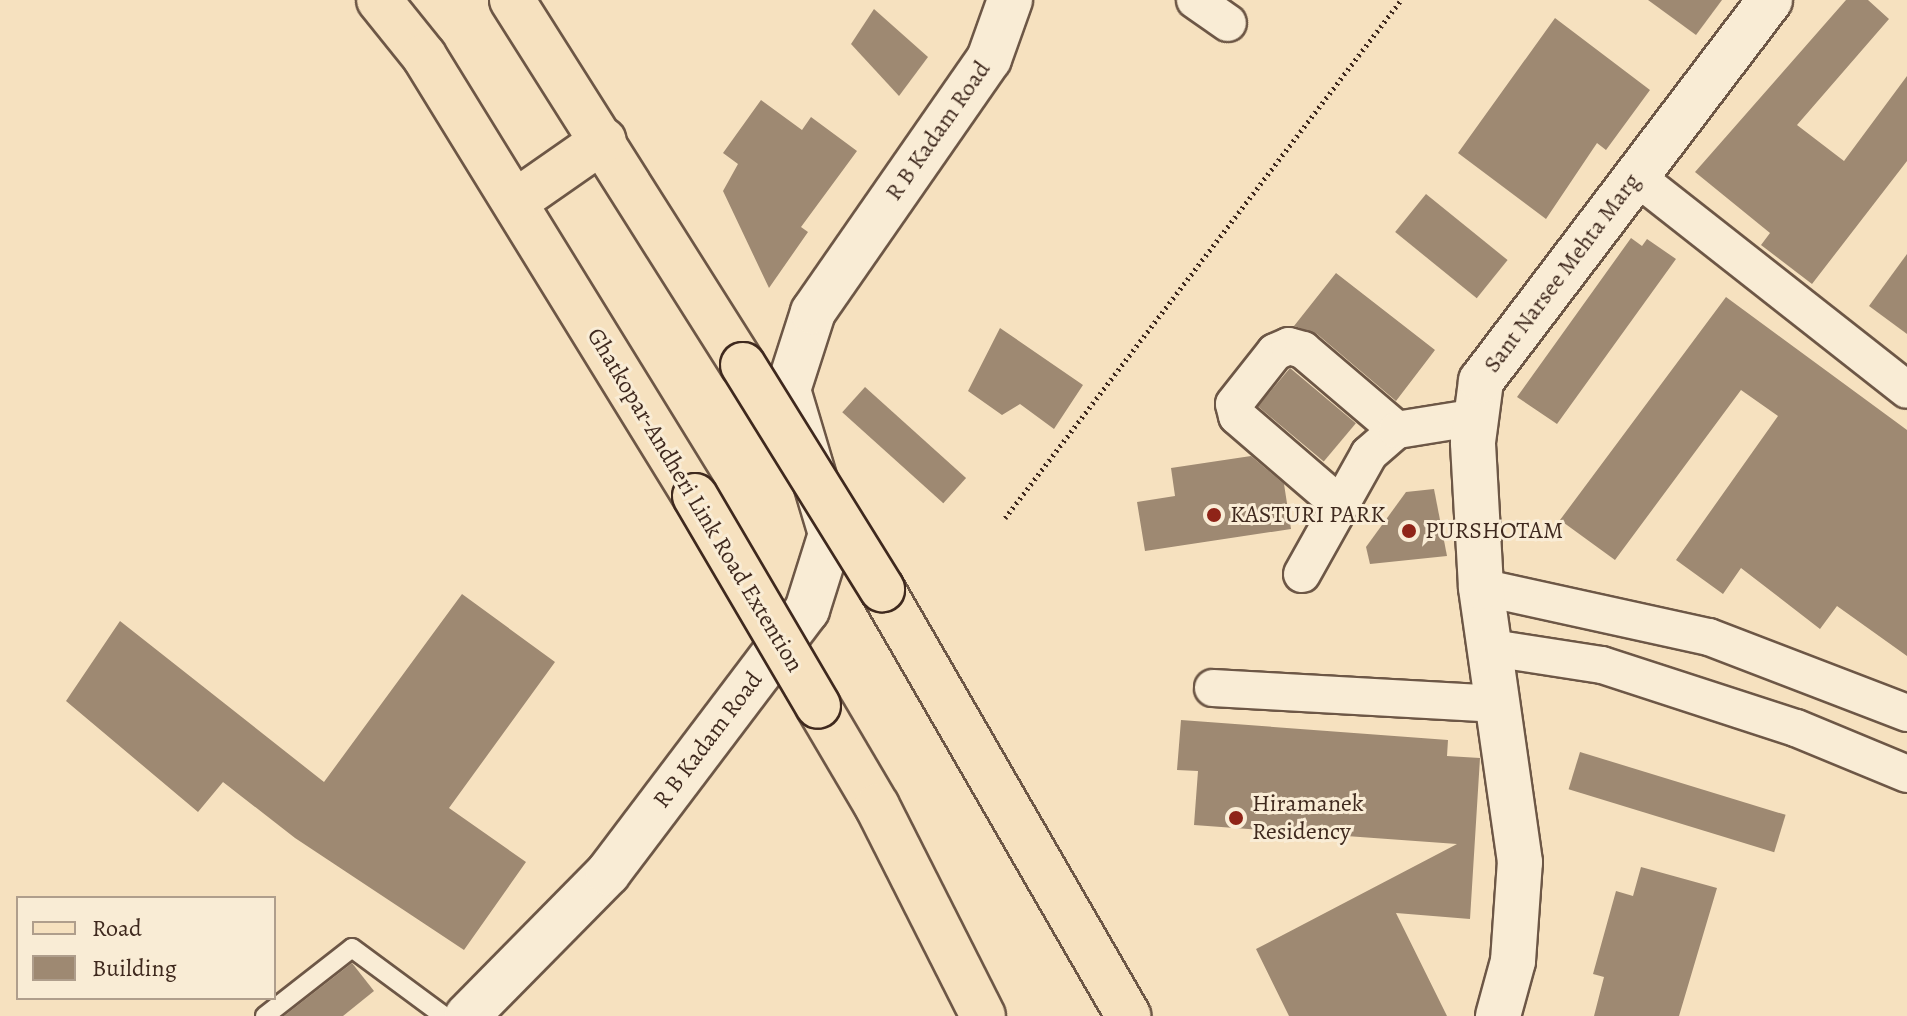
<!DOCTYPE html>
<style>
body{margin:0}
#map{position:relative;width:1907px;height:1016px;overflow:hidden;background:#f6e1bf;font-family:Alegreya,serif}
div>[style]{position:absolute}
.building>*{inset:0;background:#9e8972;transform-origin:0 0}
.path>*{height:5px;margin-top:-2.5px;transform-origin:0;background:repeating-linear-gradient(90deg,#3f291e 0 2px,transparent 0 6px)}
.roads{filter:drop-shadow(2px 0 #6d5746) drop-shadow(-2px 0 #6d5746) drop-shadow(0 2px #6d5746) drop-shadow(0 -2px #6d5746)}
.lane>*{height:18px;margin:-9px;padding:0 9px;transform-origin:9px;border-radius:9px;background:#f9ecd5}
.street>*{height:36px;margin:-18px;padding:0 18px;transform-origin:18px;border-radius:18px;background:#f9ecd5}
.secondary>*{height:44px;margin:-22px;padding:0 22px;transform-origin:22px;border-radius:22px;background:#f9ecd5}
.primary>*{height:44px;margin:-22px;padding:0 22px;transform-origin:22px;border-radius:22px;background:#f6e1bf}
.bridges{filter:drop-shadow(2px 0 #3f291e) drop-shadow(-2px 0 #3f291e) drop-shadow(0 2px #3f291e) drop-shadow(0 -2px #3f291e)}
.primary-bridge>*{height:44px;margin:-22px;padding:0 22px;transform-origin:22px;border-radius:22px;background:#f6e1bf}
.dots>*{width:22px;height:22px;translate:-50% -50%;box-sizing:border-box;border:4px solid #f9ecd5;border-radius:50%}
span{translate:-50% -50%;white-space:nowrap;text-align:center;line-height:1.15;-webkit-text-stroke:6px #f9ecd5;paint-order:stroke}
.street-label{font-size:24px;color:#3f291e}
.poi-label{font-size:24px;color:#3f291e}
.left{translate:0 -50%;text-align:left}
.legend{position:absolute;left:16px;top:896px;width:260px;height:104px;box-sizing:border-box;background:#f9ecd5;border:2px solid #af9e8c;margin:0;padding:10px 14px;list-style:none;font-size:24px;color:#3f291e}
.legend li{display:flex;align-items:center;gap:16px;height:40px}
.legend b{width:40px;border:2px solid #af9e8c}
</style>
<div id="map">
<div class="building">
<i style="clip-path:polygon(1648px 0,1722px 0,1696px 35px)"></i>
<i style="clip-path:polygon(1846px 0,1868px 0,1889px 19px,1797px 125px,1844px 161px,1907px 76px,1907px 161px,1812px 284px,1761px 245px,1770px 233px,1695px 172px)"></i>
<i style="clip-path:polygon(874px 9px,928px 57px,899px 96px,851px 44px)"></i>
<i style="clip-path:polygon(1555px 18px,1650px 90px,1606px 150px,1597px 143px,1546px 219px,1458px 153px)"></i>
<i style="clip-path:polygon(761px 100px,802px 130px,811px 117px,857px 151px,801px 227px,808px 232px,769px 288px,723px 191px,738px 164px,723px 153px)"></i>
<i style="left:1426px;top:194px;width:105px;height:49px;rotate:39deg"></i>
<i style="clip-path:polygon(1631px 238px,1642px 246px,1647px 239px,1676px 259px,1557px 424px,1517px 397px)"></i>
<i style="clip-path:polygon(1907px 254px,1907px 334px,1869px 306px)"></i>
<i style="clip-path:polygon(1336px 273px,1435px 350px,1396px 401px,1317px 334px,1294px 326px)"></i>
<i style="clip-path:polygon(1726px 297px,1907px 430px,1907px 656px,1837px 606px,1820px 629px,1741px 568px,1723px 594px,1676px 560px,1778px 416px,1741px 390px,1615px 560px,1560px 520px)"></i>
<i style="clip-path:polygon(1000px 328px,1083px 385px,1054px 429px,1020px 404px,1002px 415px,968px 391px)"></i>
<i style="left:1290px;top:368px;width:86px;height:50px;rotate:40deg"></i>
<i style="left:865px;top:387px;width:136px;height:34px;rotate:42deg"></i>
<i style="clip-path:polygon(1251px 456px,1284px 484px,1291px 529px,1145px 551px,1137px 502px,1175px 496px,1171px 468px)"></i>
<i style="clip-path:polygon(1434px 489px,1447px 556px,1370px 564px,1366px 547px,1406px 492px)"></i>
<i style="clip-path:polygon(462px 594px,555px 662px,449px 808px,526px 862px,464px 950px,295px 838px,223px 782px,198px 812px,66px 701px,120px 621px,324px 782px)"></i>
<i style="clip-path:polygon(1181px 720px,1448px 740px,1447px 756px,1480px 758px,1470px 919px,1396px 913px,1447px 1016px,1289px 1016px,1256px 949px,1457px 844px,1194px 825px,1198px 771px,1177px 770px)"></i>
<i style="left:1580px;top:752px;width:215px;height:39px;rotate:17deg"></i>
<i style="clip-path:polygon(1641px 867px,1717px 888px,1679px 1016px,1594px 1016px,1604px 977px,1593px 974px,1616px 891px,1633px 896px)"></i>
<i style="clip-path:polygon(352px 963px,374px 991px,343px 1016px,284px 1016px)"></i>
</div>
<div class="path">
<i style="left:1005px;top:518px;width:652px;rotate:-52.6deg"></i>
</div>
<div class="roads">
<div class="lane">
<i style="left:265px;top:1016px;width:110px;rotate:-38deg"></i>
<i style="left:352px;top:948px;width:114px;rotate:36.5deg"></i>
</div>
<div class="street">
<i style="left:1195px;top:0;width:40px;rotate:34.9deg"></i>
<i style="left:1634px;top:175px;width:347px;rotate:38.2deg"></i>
<i style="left:1338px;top:503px;width:133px;rotate:-139.3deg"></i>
<i style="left:1237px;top:416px;width:12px;rotate:-104deg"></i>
<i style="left:1234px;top:404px;width:66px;rotate:-51.7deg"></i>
<i style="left:1275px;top:352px;width:15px;rotate:-23deg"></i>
<i style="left:1289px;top:346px;width:15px;rotate:16deg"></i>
<i style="left:1303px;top:350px;width:123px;rotate:40.4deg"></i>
<i style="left:1302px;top:574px;width:137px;rotate:-60.8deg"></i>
<i style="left:1369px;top:454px;width:37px;rotate:-41deg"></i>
<i style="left:1397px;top:430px;width:81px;rotate:-9.2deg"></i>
<i style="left:1481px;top:587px;width:233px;rotate:12.4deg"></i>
<i style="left:1709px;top:637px;width:212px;rotate:21deg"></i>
<i style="left:1492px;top:648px;width:111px;rotate:8.8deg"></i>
<i style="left:1602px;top:665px;width:204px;rotate:18deg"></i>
<i style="left:1796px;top:728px;width:120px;rotate:22.5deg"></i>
<i style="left:1213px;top:688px;width:286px;rotate:3.2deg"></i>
</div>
<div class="secondary">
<i style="left:467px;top:1016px;width:201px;rotate:-45.4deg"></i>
<i style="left:608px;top:873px;width:330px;rotate:-52.9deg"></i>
<i style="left:807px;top:610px;width:80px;rotate:-72.5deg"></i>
<i style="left:831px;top:534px;width:150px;rotate:-106.6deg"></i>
<i style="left:788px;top:390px;width:82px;rotate:-72.2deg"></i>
<i style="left:813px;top:312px;width:308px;rotate:-55.2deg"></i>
<i style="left:989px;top:59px;width:63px;rotate:-70.4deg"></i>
<i style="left:1498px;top:1016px;width:57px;rotate:-74.7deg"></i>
<i style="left:1513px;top:961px;width:99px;rotate:-86deg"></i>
<i style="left:1520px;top:862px;width:278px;rotate:-98.1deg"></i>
<i style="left:1481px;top:587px;width:145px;rotate:-93.2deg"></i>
<i style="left:1473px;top:442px;width:62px;rotate:-82.5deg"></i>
<i style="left:1481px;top:381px;width:478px;rotate:-52.8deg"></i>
</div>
<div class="primary">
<i style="left:379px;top:0;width:72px;rotate:51.2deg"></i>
<i style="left:424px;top:56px;width:517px;rotate:58.37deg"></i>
<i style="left:512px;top:0;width:432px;rotate:57.7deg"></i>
<i style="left:515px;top:202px;width:108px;rotate:-34.9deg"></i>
<i style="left:882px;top:589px;width:493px;rotate:60deg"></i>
<i style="left:818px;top:706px;width:116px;rotate:59.5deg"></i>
<i style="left:877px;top:806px;width:235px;rotate:63.2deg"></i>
</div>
</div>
<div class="bridges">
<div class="primary-bridge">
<i style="left:743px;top:365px;width:264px;rotate:58.2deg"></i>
<i style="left:695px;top:496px;width:243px;rotate:59.6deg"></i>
</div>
</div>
<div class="dots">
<i style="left:1214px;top:515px;background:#8f2418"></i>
<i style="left:1409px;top:531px;background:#8f2418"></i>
<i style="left:1236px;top:818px;background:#8f2418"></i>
</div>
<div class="street-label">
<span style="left:938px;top:131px;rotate:-55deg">R B Kadam Road</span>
<span style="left:1562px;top:273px;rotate:-53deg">Sant Narsee Mehta Marg</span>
<span style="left:695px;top:500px;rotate:59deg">Ghatkopar-Andheri Link Road Extention</span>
<span style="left:708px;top:740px;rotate:-53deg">R B Kadam Road</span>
</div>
<div class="poi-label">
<span class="left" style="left:1230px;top:515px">KASTURI PARK</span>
<span class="left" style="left:1425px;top:531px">PURSHOTAM</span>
<span class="left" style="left:1252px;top:818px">Hiramanek<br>Residency</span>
</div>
<ul class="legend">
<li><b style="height:10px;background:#f6e1bf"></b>Road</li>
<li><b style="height:22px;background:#9e8972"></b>Building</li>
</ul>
</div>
